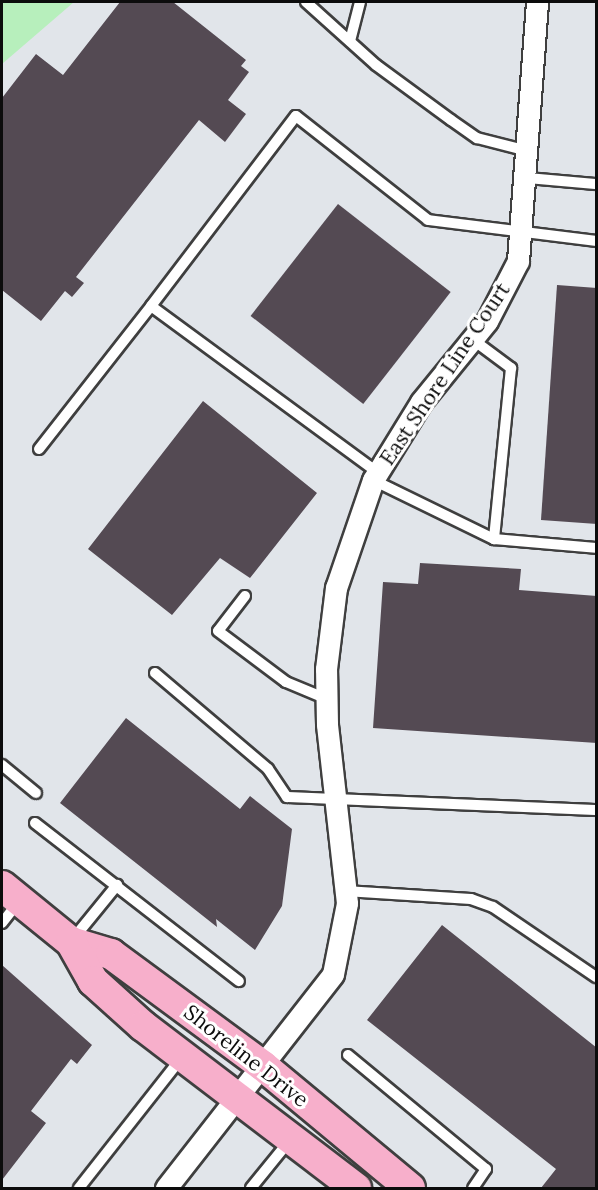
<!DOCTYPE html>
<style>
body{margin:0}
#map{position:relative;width:598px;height:1190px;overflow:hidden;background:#fdeef5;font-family:Lora,serif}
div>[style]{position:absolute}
.industrial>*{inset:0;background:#e1e5ea;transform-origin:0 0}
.water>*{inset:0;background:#b7efbc}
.building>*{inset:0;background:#544a53;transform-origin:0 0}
.roads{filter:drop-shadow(2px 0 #3f3f3f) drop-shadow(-2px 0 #3f3f3f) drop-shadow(0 2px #3f3f3f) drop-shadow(0 -2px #3f3f3f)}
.lane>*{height:10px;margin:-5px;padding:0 5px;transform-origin:5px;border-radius:5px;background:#fff}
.street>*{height:21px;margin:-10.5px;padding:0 10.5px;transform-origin:10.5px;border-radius:10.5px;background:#fff}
.secondary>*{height:30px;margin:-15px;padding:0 15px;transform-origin:15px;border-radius:15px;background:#f7afcb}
span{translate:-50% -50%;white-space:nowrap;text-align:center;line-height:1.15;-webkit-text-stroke:6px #fff;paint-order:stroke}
.street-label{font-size:21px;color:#0c0c0c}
.frame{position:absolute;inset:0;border:3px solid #0c0c0c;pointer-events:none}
</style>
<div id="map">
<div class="industrial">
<i style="left:2px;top:2px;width:594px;height:1186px"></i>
</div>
<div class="water">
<i style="clip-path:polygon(2px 2px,74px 2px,2px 64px)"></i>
</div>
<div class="building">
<i style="clip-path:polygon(120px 2px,173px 2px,246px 60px,241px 66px,249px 72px,228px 100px,246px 114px,225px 142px,199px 120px,76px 277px,84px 283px,72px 297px,65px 291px,41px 321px,2px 290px,2px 98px,36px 54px,63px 75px)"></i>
<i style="left:338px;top:204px;width:143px;height:142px;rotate:38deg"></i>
<i style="clip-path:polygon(557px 285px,597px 288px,597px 524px,541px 520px)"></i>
<i style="clip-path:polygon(203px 401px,317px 493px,250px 578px,220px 558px,172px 615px,88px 549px)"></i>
<i style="clip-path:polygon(420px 563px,521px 569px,519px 590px,597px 596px,597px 743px,373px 728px,383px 582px,418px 584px)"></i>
<i style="clip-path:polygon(126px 718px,240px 809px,250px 796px,292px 829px,282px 906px,255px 950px,216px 919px,217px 927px,60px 803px)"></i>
<i style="clip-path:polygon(442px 925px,597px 1048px,597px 1188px,541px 1188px,556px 1169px,367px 1020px)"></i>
<i style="clip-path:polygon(2px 965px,92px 1045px,77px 1064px,71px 1059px,31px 1111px,46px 1123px,2px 1180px)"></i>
</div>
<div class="roads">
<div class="lane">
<i style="left:306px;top:2px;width:94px;rotate:42deg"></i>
<i style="left:376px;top:65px;width:93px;rotate:36.3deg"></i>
<i style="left:451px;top:120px;width:32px;rotate:35deg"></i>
<i style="left:477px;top:138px;width:53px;rotate:14.3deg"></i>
<i style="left:350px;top:41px;width:40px;rotate:-75.6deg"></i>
<i style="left:527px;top:178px;width:69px;rotate:5deg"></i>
<i style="left:472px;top:339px;width:49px;rotate:36.6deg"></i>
<i style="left:511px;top:368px;width:172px;rotate:95.7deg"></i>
<i style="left:39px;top:449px;width:182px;rotate:-51.9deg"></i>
<i style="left:377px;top:472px;width:280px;rotate:-143.7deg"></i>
<i style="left:151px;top:306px;width:239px;rotate:-52.7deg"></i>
<i style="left:296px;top:116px;width:168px;rotate:38.2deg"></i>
<i style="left:428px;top:220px;width:169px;rotate:7.1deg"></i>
<i style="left:373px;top:480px;width:135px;rotate:26deg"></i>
<i style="left:494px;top:539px;width:102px;rotate:5deg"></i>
<i style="left:245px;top:596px;width:44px;rotate:127.6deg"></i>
<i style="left:218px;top:631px;width:85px;rotate:36.9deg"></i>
<i style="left:286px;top:682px;width:44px;rotate:22.5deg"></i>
<i style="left:155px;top:673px;width:148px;rotate:40.3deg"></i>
<i style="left:268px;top:769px;width:34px;rotate:56deg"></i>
<i style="left:287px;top:797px;width:309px;rotate:2.4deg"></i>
<i style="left:2px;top:765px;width:44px;rotate:39.5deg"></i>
<i style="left:35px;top:823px;width:258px;rotate:37.8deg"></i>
<i style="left:345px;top:891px;width:126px;rotate:3.6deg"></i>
<i style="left:471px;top:899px;width:23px;rotate:20deg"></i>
<i style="left:493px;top:907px;width:125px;rotate:34.2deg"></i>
<i style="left:2px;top:923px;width:28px;rotate:-52deg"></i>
<i style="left:73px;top:939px;width:70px;rotate:-50.8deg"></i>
<i style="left:348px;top:1055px;width:179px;rotate:39.6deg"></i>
<i style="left:486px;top:1169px;width:23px;rotate:124deg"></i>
<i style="left:79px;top:1188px;width:167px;rotate:-51.8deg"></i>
<i style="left:251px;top:1188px;width:62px;rotate:-50.9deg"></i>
</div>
<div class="street">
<i style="left:166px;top:1188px;width:271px;rotate:-52deg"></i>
<i style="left:333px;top:974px;width:72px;rotate:-78.8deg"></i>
<i style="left:347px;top:903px;width:180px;rotate:-96.4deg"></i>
<i style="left:327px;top:724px;width:55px;rotate:-91deg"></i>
<i style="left:326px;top:669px;width:82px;rotate:-83deg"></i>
<i style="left:336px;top:588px;width:114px;rotate:-71.1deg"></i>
<i style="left:373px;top:480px;width:92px;rotate:-58.4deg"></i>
<i style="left:421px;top:402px;width:104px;rotate:-50.8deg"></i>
<i style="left:487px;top:321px;width:68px;rotate:-62.7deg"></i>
<i style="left:518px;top:261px;width:260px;rotate:-85.8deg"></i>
</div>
<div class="secondary">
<i style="left:2px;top:886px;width:89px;rotate:39.1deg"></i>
<i style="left:71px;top:942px;width:42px;rotate:16.7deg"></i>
<i style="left:111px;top:954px;width:189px;rotate:36.4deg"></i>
<i style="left:263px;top:1066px;width:191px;rotate:39.7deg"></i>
<i style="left:71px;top:942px;width:45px;rotate:60.6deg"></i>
<i style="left:93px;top:981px;width:67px;rotate:42deg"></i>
<i style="left:143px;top:1026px;width:268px;rotate:37.3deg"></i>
</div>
</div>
<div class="street-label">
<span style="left:445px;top:374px;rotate:-56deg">East Shore Line Court</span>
<span style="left:246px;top:1056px;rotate:38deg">Shoreline Drive</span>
</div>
<div class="frame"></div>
</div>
